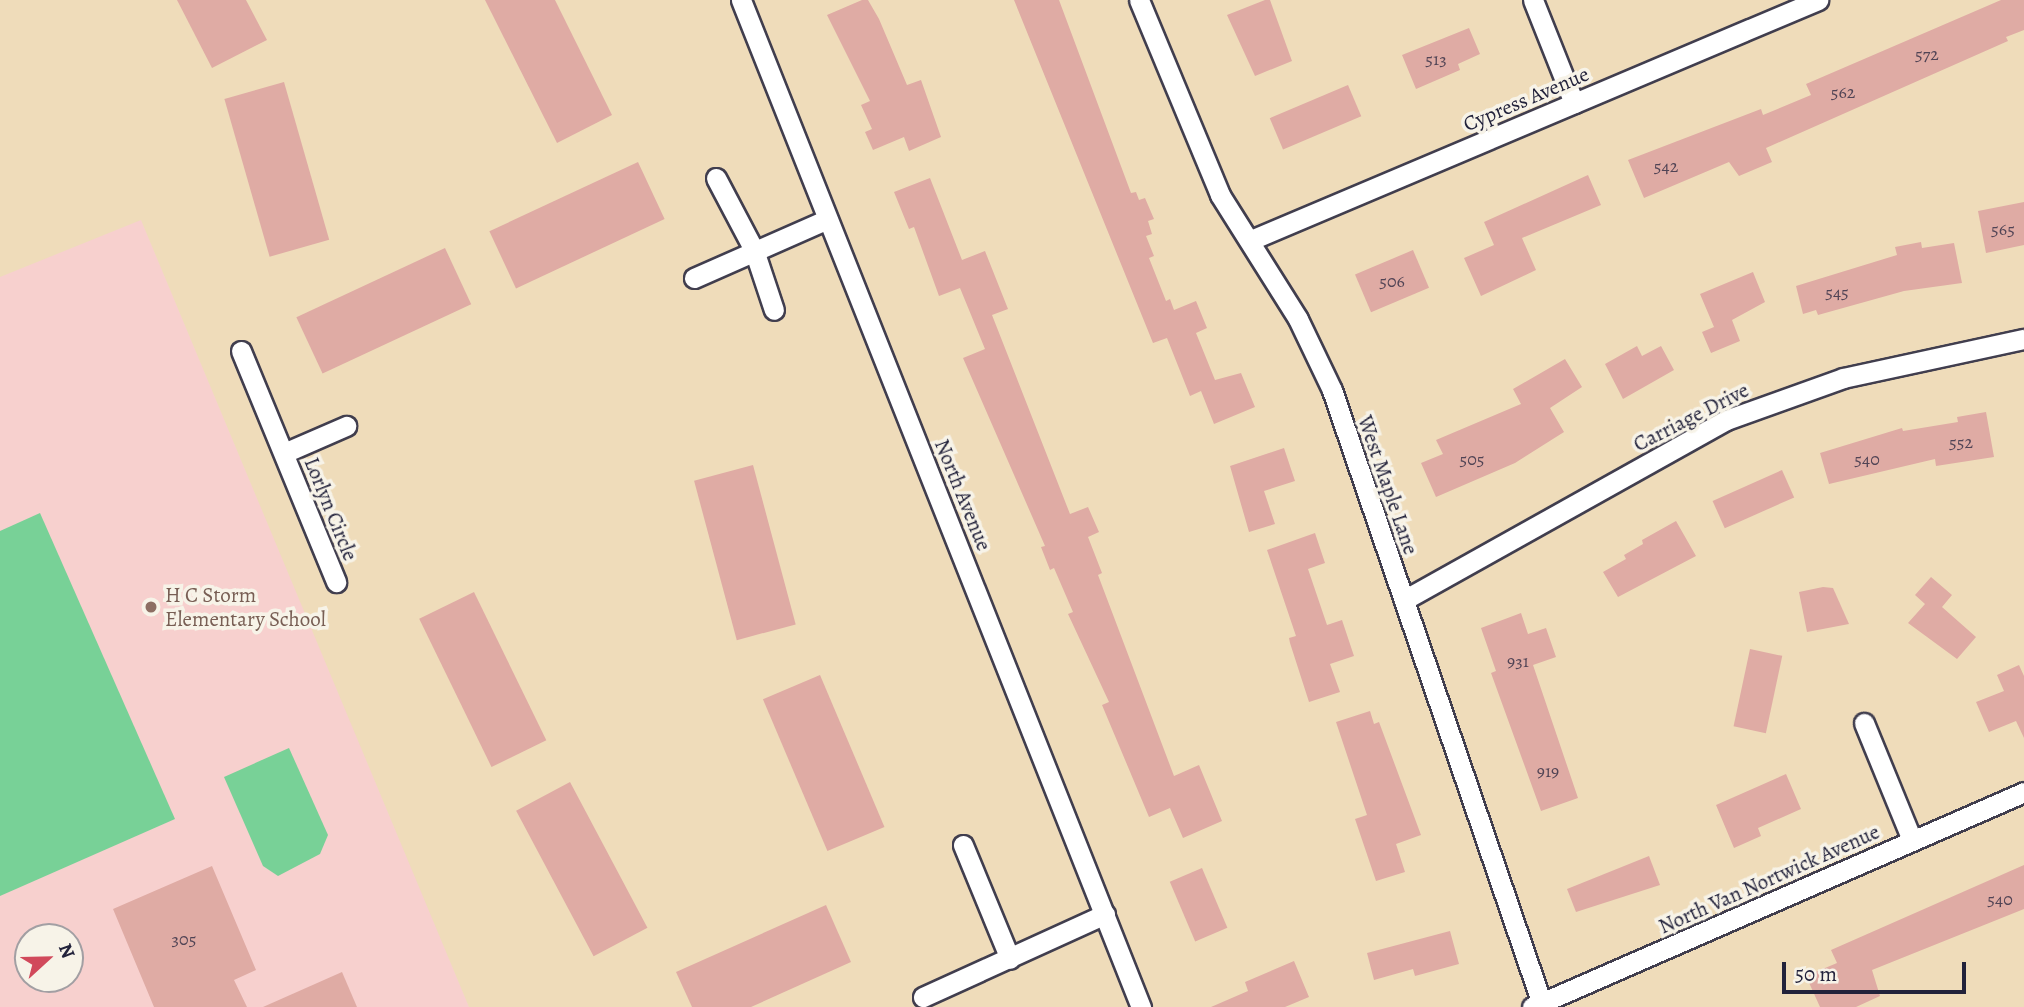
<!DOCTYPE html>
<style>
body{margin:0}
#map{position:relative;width:2024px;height:1007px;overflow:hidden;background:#efdcba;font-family:Alegreya,serif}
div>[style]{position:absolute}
.built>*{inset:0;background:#f7d0ce}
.green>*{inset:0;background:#78d197}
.building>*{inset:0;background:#dfaba4;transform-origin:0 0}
.roads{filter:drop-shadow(2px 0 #413e4e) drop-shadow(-2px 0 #413e4e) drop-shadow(0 2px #413e4e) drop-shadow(0 -2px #413e4e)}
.street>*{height:19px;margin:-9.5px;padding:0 9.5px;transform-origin:9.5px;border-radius:9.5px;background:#fff}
.dots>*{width:19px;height:19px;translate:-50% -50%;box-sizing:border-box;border:4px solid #f7f3e8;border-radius:50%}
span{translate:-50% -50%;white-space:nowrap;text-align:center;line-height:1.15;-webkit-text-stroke:7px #f7f3e8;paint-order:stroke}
.number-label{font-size:18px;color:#514455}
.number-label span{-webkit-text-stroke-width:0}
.street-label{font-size:21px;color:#22223b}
.education-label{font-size:21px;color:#785e54}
.left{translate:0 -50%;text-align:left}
.north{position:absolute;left:14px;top:923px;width:70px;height:70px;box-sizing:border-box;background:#f7f3e8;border:2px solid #a29fa3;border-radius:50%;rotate:68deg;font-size:19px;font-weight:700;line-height:28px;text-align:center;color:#22223b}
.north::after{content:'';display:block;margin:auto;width:24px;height:32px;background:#d1495b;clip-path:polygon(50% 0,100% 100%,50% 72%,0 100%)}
.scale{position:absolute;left:1782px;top:962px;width:184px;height:32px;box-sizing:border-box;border:4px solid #22223b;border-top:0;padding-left:9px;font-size:21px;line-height:24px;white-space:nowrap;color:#22223b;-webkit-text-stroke:5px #f7f3e8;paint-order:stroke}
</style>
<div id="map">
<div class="built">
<i style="clip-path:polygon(evenodd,141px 220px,469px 1007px,0 1007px,0 277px,141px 220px,28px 937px,70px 937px,70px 979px,28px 979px,28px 937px)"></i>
</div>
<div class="green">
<i style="clip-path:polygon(40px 513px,175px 819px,0 896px,0 531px)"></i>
<i style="clip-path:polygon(289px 748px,328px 835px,320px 854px,278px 876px,263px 866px,224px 777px)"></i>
</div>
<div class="building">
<i style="clip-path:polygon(177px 0,246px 0,267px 40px,212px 68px)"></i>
<i style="clip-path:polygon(485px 0,555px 0,612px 115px,557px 143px)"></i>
<i style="clip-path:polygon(862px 0,868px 0,879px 19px,907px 85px,921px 80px,941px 137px,909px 151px,904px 137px,873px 150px,865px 132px,872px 129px,861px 105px,870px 101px,827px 15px)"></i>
<i style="clip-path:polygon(1014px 0,1059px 0,1131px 193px,1136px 192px,1139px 200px,1145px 198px,1154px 219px,1148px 221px,1152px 234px,1146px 236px,1154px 256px,1149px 258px,1166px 301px,1170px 299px,1174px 310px,1196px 301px,1207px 328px,1196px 333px,1215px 380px,1241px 373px,1255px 407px,1214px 424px,1201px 391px,1190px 396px,1167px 338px,1153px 343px)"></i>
<i style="clip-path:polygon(1265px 0,1270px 0,1292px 61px,1255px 76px,1227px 15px)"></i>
<i style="clip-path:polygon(2001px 0,2024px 0,2024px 30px,2006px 37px,2008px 41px,1766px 148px,1772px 162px,1739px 176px,1729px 162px,1644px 198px,1628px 160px,1761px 109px,1763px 115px,1811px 95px,1806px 84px)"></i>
<i style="clip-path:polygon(1469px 28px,1480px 54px,1458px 64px,1460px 70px,1416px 89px,1402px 55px)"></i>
<i style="left:284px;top:82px;width:164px;height:62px;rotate:74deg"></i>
<i style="left:1348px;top:85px;width:34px;height:85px;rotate:67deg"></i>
<i style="left:638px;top:162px;width:63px;height:164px;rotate:65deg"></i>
<i style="clip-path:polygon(1588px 175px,1601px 205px,1522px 238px,1536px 270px,1481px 296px,1464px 258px,1494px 245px,1484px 222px)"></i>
<i style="clip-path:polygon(930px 178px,962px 260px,985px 251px,1008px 309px,992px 315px,1070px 514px,1088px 507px,1099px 532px,1088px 537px,1102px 573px,1098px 575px,1174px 776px,1199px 765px,1222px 821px,1183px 838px,1170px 808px,1149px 817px,1102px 705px,1109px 702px,1068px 614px,1073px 612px,1054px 568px,1050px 570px,1041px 547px,1045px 546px,963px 358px,985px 349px,960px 288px,939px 296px,914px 227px,909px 229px,894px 192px)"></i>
<i style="clip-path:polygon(2024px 202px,2024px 245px,1986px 253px,1978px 211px)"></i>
<i style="clip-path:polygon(1921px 242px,1922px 248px,1954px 243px,1962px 283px,1904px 291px,1818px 315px,1816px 310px,1803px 314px,1796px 286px,1897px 255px,1895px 247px)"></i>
<i style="left:445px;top:248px;width:62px;height:164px;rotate:65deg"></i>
<i style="left:1413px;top:250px;width:41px;height:63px;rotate:67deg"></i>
<i style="clip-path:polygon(1753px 272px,1765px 302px,1732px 320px,1740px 341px,1711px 353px,1702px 332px,1714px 327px,1700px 294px)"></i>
<i style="clip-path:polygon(1637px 346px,1642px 356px,1661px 346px,1674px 370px,1623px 399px,1605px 364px)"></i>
<i style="clip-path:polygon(1565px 359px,1582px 387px,1550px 408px,1564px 432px,1515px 463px,1436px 497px,1421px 463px,1443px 454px,1436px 440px,1521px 404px,1513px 389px)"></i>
<i style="clip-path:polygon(1986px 412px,1994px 457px,1936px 466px,1935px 459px,1829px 484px,1820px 453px,1902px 428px,1903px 431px,1958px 422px,1957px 417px)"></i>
<i style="clip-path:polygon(1284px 448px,1295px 481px,1264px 491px,1275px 524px,1249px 532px,1230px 466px)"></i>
<i style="left:753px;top:465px;width:165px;height:61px;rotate:75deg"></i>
<i style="left:1782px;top:470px;width:30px;height:76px;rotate:66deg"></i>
<i style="clip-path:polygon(1676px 521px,1696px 556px,1618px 597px,1603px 572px,1626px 559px,1624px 555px,1643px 544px,1642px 540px)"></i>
<i style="clip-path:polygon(1315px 533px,1325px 563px,1308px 569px,1327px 625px,1342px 620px,1354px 656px,1330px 664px,1340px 692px,1309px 702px,1290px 643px,1289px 638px,1296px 636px,1267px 550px)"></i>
<i style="clip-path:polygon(1931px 577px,1952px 595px,1942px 607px,1976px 637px,1957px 659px,1908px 623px,1925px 604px,1915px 595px)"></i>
<i style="clip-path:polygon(1823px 587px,1833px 588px,1849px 624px,1807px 632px,1799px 592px)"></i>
<i style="left:474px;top:592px;width:165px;height:61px;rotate:64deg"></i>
<i style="clip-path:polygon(1521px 613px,1528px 634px,1546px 628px,1556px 657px,1533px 665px,1578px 798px,1541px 811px,1491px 673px,1496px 671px,1481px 628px)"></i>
<i style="left:1750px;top:649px;width:33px;height:79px;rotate:12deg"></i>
<i style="clip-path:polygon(2019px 665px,2024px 676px,2024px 738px,2016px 721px,1989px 732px,1976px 702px,2004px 691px,1997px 675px)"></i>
<i style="left:820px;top:675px;width:165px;height:62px;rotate:67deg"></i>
<i style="clip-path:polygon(1370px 711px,1374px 724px,1379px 722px,1421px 835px,1396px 844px,1405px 872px,1376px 881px,1355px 819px,1367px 815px,1336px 722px)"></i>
<i style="clip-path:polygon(1786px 774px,1801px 809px,1758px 828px,1761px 836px,1734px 848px,1716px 805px)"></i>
<i style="left:570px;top:782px;width:165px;height:61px;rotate:62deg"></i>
<i style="clip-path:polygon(1649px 856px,1660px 885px,1576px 912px,1567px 889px)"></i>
<i style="clip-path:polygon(2024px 865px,2024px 909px,1872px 970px,1880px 996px,1856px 1007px,1820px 1007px,1806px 976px,1837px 963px,1831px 950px)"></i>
<i style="clip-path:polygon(212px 866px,256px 970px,234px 980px,247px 1007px,154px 1007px,113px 909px)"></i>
<i style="left:1202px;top:868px;width:65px;height:35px;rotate:67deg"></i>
<i style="clip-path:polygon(826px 905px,851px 962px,751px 1007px,692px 1007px,676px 972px)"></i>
<i style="clip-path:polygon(1450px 931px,1459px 964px,1415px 976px,1413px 969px,1374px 980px,1367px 953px)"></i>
<i style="clip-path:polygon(1294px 961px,1309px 997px,1285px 1007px,1211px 1007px,1248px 991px,1245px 982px)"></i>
<i style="clip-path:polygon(342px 972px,357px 1007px,263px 1007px)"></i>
</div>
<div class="roads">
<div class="street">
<i style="left:741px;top:0;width:1084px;rotate:68.34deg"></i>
<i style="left:1139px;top:0;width:211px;rotate:67.4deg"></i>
<i style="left:1220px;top:195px;width:146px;rotate:57.8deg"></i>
<i style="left:1298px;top:319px;width:79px;rotate:64.4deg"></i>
<i style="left:1332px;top:390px;width:652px;rotate:71.12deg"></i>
<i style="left:1533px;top:0;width:111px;rotate:68.3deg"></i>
<i style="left:716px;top:178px;width:81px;rotate:62.2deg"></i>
<i style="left:754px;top:250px;width:63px;rotate:71.6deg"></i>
<i style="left:1251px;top:240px;width:616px;rotate:-22.94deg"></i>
<i style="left:694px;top:278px;width:146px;rotate:-23.8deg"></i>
<i style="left:241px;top:351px;width:250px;rotate:67.6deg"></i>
<i style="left:284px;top:453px;width:68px;rotate:-23.5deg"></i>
<i style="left:1404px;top:600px;width:369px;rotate:-29.2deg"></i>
<i style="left:1726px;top:420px;width:124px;rotate:-19.7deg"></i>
<i style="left:1843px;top:378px;width:185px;rotate:-12.2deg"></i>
<i style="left:1864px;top:723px;width:126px;rotate:67.7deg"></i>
<i style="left:963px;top:845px;width:123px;rotate:67.6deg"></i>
<i style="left:923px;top:997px;width:200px;rotate:-24.5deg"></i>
<i style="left:1532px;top:1007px;width:537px;rotate:-23.6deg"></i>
</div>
</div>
<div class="dots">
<i style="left:151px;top:607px;background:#8d6e63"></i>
</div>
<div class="number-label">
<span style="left:1927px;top:54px">572</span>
<span style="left:1436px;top:59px">513</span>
<span style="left:1843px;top:92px">562</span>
<span style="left:1666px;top:166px">542</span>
<span style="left:2003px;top:229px">565</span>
<span style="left:1392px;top:281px">506</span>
<span style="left:1837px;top:292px">545</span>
<span style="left:1961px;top:442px">552</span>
<span style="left:1472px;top:459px">505</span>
<span style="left:1867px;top:459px">540</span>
<span style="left:1518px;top:661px">931</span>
<span style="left:1548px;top:771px">919</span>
<span style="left:2000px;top:899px">540</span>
<span style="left:184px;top:939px">305</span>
</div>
<div class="street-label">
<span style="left:1526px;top:99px;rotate:-23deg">Cypress Avenue</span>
<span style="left:1691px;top:417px;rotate:-27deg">Carriage Drive</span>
<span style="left:1388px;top:485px;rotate:71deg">West Maple Lane</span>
<span style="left:963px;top:495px;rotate:68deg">North Avenue</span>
<span style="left:331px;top:509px;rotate:68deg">Lorlyn Circle</span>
<span style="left:1769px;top:879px;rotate:-24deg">North Van Nortwick Avenue</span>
</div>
<div class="education-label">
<span class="left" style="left:165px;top:607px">H C Storm<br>Elementary School</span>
</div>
<div class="north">N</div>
<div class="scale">50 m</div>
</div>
